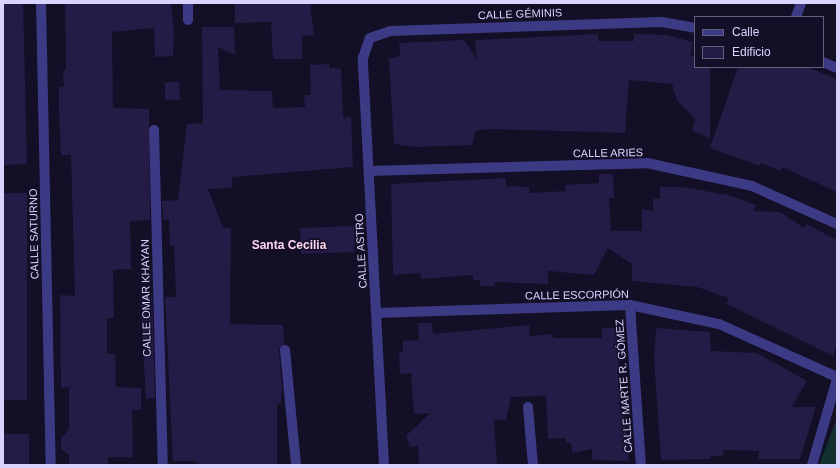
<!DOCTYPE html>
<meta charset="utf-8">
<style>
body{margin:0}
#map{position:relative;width:840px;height:468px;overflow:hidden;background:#130f26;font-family:Arial,sans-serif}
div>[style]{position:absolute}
.green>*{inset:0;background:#12302f}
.building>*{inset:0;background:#241b47;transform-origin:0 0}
.minor>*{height:10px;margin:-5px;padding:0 5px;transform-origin:5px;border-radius:5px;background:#3d3a85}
.tertiary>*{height:10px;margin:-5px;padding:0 5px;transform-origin:5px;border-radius:5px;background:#3d3a85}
span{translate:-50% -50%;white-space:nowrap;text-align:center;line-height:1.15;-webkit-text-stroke:3px #130f26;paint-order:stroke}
.street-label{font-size:11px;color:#d9d4ff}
.neighbourhood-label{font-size:12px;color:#ffd6f0;font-weight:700}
.frame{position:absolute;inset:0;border:4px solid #d9d4ff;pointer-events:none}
.legend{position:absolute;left:694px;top:16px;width:130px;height:52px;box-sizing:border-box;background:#130f26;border:1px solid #625e7d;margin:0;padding:5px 7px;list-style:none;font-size:12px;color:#d9d4ff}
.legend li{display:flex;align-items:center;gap:8px;height:20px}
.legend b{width:20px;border:1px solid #625e7d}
</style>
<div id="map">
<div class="green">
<i style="clip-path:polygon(837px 418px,837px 465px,819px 465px)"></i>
</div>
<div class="building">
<i style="clip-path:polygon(3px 3px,23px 3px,27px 164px,3px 165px)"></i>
<i style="clip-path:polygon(65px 3px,171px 4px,174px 32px,173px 56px,155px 57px,154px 28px,112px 32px,113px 108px,149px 109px,150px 220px,130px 221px,131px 269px,113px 270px,114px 318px,107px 318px,107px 354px,115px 354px,116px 387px,141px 388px,141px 410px,132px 410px,133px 457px,108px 457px,108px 465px,69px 465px,69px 455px,61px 449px,61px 438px,69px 429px,69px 387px,61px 388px,60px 295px,75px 296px,71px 155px,61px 155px,59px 110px,59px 87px,64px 87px,63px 70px,66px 70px)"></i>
<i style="clip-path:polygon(235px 3px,310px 3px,314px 35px,302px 36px,302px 59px,273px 59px,271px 22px,235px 23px)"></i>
<i style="clip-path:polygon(202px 27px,234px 27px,235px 55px,218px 47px,220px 90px,272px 91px,273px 108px,305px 107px,304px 95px,311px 95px,310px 65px,329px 64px,329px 68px,341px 69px,343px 118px,351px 117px,353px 167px,232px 177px,232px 188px,208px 189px,223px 228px,231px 228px,230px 324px,283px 325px,284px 344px,279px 350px,282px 389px,281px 404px,277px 403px,277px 465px,200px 465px,195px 461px,173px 461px,165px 297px,176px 297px,174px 246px,170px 246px,169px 219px,163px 220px,162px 201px,178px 200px,187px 124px,203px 123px)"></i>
<i style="clip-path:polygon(598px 34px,598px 41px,634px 41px,634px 34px,667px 35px,693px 42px,690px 56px,695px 57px,695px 67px,710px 67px,710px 138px,692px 131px,695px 118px,677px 101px,672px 84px,629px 80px,625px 133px,487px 129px,475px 131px,472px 145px,414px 147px,394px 144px,389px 59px,400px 56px,399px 43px,464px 40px,477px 59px,475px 40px)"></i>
<i style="clip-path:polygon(738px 67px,807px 67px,837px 79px,837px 192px,782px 167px,781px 171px,761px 163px,760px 166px,710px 148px)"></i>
<i style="clip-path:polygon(179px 81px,180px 100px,165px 100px,165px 83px)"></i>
<i style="clip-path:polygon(599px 174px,613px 174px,614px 198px,609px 198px,611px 231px,642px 231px,642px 209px,653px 211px,653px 199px,660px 199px,660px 187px,682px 187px,728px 195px,756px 205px,754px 211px,780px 212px,804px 228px,806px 224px,837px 240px,837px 342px,833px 356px,727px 304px,729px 298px,697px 287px,632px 281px,632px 264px,608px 248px,594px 275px,548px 271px,548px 284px,495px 282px,495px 286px,480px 286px,480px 280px,473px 280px,473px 275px,421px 279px,421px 273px,393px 275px,391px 184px,506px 178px,506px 186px,529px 187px,529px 193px,549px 192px,566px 191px,565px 185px,599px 183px)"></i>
<i style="left:3px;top:193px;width:24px;height:207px"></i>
<i style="left:354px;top:226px;width:26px;height:54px;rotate:88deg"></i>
<i style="clip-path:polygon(140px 297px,152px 297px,155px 398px,146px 399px)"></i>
<i style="clip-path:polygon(418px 323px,432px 323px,433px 334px,529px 325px,530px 336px,553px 334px,553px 338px,602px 338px,602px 328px,617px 328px,621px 410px,624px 410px,629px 461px,592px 460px,592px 449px,572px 453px,571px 443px,566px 443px,565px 438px,548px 439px,546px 396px,511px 397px,506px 420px,494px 420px,497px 465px,419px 465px,418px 446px,410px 447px,406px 436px,430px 413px,414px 414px,411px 373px,400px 374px,399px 352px,403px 352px,403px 341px,419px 340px)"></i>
<i style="clip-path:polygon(656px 328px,710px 332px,711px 351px,757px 353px,807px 381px,792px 407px,816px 407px,800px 459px,758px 459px,759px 451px,723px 450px,723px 456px,711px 456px,711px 459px,661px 460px,654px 358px)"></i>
<i style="left:3px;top:434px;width:26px;height:31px"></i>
</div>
<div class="minor">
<i style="left:41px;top:3px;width:462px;rotate:88.8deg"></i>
<i style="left:188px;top:3px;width:17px;rotate:90deg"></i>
<i style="left:796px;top:17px;width:15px;rotate:-70deg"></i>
<i style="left:823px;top:62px;width:15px;rotate:23deg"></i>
<i style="left:154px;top:130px;width:335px;rotate:88.5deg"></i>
<i style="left:369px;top:171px;width:278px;rotate:-1.6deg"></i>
<i style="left:647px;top:163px;width:107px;rotate:12.4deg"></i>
<i style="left:752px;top:186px;width:93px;rotate:24.1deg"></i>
<i style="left:630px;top:305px;width:160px;rotate:86.1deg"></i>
<i style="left:376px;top:313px;width:254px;rotate:-1.8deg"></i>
<i style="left:630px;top:305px;width:91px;rotate:12.1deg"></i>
<i style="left:719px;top:324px;width:129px;rotate:24.2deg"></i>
<i style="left:285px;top:350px;width:116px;rotate:84.5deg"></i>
<i style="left:528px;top:407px;width:58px;rotate:85.1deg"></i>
<i style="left:384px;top:465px;width:408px;rotate:-93deg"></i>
<i style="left:363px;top:58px;width:21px;rotate:-71deg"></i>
<i style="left:370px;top:38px;width:21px;rotate:-19deg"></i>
<i style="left:390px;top:31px;width:272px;rotate:-1.9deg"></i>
<i style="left:662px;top:22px;width:34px;rotate:10deg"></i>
</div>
<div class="tertiary">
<i style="left:812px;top:465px;width:90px;rotate:-73.8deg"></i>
</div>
<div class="street-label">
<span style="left:520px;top:14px;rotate:-2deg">CALLE GÉMINIS</span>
<span style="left:608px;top:153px;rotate:-1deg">CALLE ARIES</span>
<span style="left:34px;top:234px;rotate:-91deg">CALLE SATURNO</span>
<span style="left:361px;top:251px;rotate:-93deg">CALLE ASTRO</span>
<span style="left:577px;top:295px;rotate:-1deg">CALLE ESCORPIÓN</span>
<span style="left:146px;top:298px;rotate:-91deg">CALLE OMAR KHAYAN</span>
<span style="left:624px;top:386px;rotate:-94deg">CALLE MARTE R. GÓMEZ</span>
</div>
<div class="neighbourhood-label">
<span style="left:289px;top:246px">Santa Cecilia</span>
</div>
<div class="frame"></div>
<ul class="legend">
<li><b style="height:5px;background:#3d3a85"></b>Calle</li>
<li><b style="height:11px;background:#241b47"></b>Edificio</li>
</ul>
</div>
